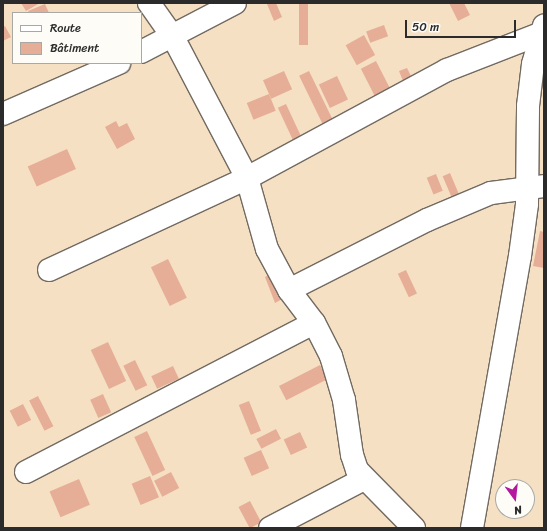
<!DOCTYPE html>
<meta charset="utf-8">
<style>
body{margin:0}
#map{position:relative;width:547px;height:531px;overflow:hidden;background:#f5e0c4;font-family:Sriracha,sans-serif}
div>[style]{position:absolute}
.building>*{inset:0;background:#e6ae96;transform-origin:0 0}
.roads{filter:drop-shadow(1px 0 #726a61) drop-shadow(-1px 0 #726a61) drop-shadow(0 1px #726a61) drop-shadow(0 -1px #726a61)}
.minor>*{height:22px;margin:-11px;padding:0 11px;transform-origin:11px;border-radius:11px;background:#fff}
span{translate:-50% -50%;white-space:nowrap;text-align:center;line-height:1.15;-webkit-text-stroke:3px #fdfcf7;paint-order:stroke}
.frame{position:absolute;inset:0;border:4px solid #2b2b2b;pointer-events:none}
.legend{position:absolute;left:12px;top:12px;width:130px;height:52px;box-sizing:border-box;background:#fdfcf7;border:1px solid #a9a8a5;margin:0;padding:5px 7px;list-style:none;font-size:12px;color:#2b2b2b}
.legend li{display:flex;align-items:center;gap:8px;height:20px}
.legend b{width:20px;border:1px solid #a9a8a5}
.north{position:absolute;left:495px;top:479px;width:40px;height:40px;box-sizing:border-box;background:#fdfcf7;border:1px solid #a9a8a5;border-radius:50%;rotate:165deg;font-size:11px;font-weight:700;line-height:16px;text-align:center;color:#2b2b2b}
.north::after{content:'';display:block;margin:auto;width:14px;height:18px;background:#b5179e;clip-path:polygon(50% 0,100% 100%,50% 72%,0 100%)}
.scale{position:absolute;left:405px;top:20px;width:111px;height:18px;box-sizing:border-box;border:2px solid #2b2b2b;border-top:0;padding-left:5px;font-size:12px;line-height:14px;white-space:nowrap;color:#2b2b2b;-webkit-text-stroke:3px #fdfcf7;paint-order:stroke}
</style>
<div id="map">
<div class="building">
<i style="clip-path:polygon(21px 3px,40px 3px,26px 11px)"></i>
<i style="clip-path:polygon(276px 3px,282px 17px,274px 21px,267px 4px)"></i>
<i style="left:299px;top:3px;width:9px;height:42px"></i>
<i style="clip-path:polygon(449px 3px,464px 3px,470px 15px,458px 21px)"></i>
<i style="clip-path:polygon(45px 4px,49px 13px,29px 13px,28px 11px)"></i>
<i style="left:384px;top:25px;width:12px;height:19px;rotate:70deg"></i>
<i style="clip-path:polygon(5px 26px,11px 37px,3px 41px,3px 27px)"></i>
<i style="left:364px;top:35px;width:23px;height:21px;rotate:61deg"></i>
<i style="left:376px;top:61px;width:34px;height:17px;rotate:63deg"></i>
<i style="clip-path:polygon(407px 68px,414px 82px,405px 86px,399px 71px)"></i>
<i style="left:284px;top:71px;width:20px;height:23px;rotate:66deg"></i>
<i style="left:309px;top:71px;width:55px;height:11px;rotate:64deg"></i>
<i style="left:337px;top:76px;width:26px;height:20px;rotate:65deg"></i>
<i style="left:269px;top:94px;width:18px;height:24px;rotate:68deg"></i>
<i style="left:286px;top:104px;width:35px;height:9px;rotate:65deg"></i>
<i style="clip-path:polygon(116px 121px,119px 127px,127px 123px,135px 139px,117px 149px,105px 127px)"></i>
<i style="left:67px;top:149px;width:22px;height:43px;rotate:66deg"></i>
<i style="left:450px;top:173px;width:23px;height:8px;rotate:67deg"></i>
<i style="left:436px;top:174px;width:18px;height:10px;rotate:68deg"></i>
<i style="clip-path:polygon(540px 231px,544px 232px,544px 268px,533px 266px)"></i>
<i style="left:168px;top:259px;width:43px;height:19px;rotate:64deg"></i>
<i style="left:406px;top:270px;width:26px;height:9px;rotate:65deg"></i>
<i style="clip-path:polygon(274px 272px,286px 297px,275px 303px,265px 277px)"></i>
<i style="left:108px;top:342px;width:43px;height:19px;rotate:65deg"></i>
<i style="left:135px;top:360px;width:28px;height:13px;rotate:64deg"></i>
<i style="left:320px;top:365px;width:16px;height:46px;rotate:63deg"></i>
<i style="left:173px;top:366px;width:14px;height:24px;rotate:65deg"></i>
<i style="left:103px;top:394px;width:20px;height:14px;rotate:66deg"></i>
<i style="left:38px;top:396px;width:34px;height:10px;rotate:63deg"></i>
<i style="left:249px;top:401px;width:32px;height:11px;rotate:68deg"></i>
<i style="left:23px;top:404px;width:18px;height:15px;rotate:63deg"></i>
<i style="left:276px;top:429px;width:11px;height:22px;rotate:63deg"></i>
<i style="left:147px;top:431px;width:43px;height:14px;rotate:65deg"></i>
<i style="left:300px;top:432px;width:17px;height:18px;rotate:65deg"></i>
<i style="left:261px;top:450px;width:20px;height:19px;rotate:66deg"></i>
<i style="left:171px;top:472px;width:18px;height:19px;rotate:63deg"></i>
<i style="left:150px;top:476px;width:23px;height:20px;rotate:67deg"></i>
<i style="left:79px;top:479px;width:28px;height:32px;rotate:67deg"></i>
<i style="left:250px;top:501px;width:24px;height:13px;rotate:62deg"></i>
</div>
<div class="roads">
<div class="minor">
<i style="left:149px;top:3px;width:42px;rotate:54.8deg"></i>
<i style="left:173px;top:37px;width:159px;rotate:62.3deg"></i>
<i style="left:247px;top:178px;width:74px;rotate:74.3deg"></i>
<i style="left:267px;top:249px;width:47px;rotate:61.8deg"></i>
<i style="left:141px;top:52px;width:106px;rotate:-27.5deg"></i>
<i style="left:3px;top:114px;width:127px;rotate:-23.7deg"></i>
<i style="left:49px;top:270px;width:218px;rotate:-24.9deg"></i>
<i style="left:247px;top:178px;width:227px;rotate:-28.4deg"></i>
<i style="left:447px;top:70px;width:102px;rotate:-21.3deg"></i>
<i style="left:26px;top:472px;width:324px;rotate:-27.4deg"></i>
<i style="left:270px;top:528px;width:106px;rotate:-27.5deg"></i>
<i style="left:414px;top:528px;width:81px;rotate:-134.5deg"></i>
<i style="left:357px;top:470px;width:16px;rotate:-108deg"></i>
<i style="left:352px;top:455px;width:56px;rotate:-98.3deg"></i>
<i style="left:344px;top:400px;width:46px;rotate:-106.5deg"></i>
<i style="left:331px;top:356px;width:37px;rotate:-117deg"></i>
<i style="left:314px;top:323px;width:41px;rotate:-127.1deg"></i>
<i style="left:289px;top:290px;width:155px;rotate:-26.9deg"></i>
<i style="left:427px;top:220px;width:69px;rotate:-22.9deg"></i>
<i style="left:491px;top:193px;width:53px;rotate:-7.5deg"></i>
<i style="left:472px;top:528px;width:276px;rotate:-80deg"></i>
<i style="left:520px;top:256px;width:52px;rotate:-82.3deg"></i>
<i style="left:527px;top:204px;width:98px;rotate:-89.4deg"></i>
<i style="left:528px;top:106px;width:42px;rotate:-83.2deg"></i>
<i style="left:533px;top:64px;width:40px;rotate:-74deg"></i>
</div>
</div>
<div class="frame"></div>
<ul class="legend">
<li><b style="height:5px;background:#fff"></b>Route</li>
<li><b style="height:11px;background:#e6ae96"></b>Bâtiment</li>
</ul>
<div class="north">N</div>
<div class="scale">50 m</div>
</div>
